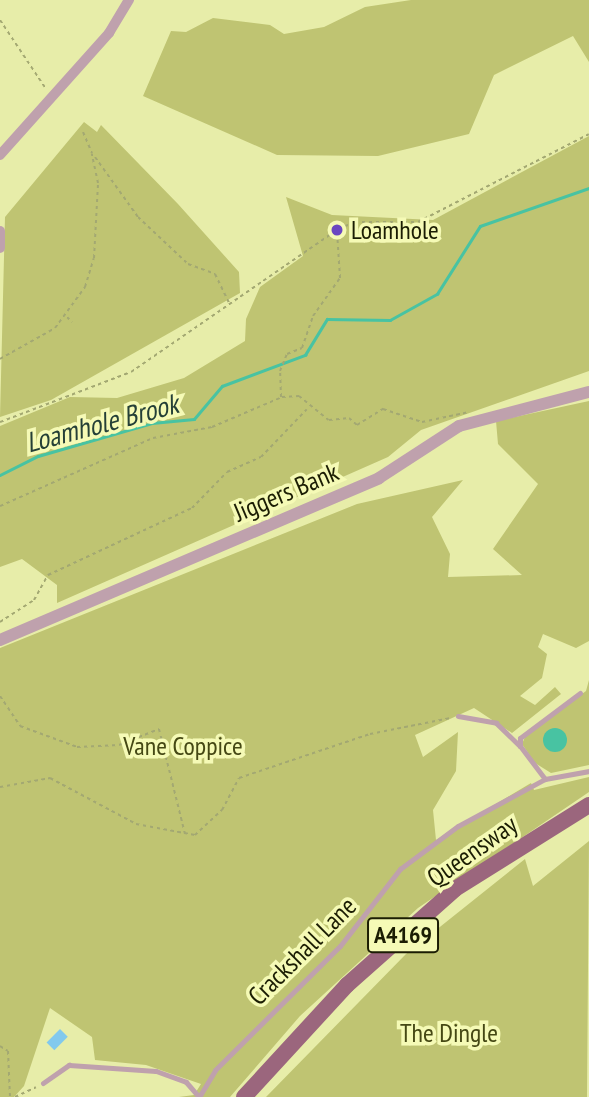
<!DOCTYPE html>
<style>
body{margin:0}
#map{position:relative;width:589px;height:1097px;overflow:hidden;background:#e7eda9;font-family:"PT Sans Narrow",sans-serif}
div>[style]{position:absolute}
.green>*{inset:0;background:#bfc472}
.water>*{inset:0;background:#48c3a2}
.round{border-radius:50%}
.stream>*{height:2.5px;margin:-1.25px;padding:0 1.25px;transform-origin:1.25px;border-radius:1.25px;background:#48c3a2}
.building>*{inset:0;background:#82c9ed;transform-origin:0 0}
.path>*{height:2px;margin-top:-1px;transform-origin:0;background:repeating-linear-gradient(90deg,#a3a872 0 3.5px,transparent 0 7px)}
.service>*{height:5px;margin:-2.5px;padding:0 2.5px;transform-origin:2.5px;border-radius:2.5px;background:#bfa1ad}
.minor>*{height:10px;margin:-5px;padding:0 5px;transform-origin:5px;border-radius:5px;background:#bfa1ad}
.tertiary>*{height:12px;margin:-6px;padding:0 6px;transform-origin:6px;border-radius:6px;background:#bfa1ad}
.primary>*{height:16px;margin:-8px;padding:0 8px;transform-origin:8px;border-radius:8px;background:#9b667d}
.dots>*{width:19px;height:19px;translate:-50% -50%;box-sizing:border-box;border:4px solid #f5fab6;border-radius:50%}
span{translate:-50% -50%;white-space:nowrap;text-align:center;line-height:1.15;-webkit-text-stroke:7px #f5fab6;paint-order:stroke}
.shield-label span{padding:2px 5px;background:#f5fab6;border:2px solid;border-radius:5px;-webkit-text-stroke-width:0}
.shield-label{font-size:24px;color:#1b1d03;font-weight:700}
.poi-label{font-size:26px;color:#1b1d03}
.left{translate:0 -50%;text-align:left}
.street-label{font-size:26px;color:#1b1d03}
.park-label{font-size:26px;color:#454814}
.water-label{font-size:28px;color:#254037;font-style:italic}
</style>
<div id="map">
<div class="green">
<i style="clip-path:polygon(411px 0,589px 0,589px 62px,573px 36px,494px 75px,469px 134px,378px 156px,277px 155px,143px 96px,171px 31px,186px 32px,213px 18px,270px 25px,284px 34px,324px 27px,365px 7px)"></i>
<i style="clip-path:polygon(84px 122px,97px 132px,101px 125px,178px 204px,239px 272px,240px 293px,51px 400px,0 417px,5px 217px)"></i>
<i style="clip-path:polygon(589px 136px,589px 371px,421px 430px,388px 457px,57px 603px,57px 585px,22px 559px,0 567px,0 426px,70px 397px,117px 398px,184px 378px,245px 341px,246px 319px,260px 287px,303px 256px,286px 197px,332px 215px,433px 220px)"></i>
<i style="clip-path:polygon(589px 401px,589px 641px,576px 648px,543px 634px,538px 647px,547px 654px,542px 678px,520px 696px,535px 705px,555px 687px,561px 694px,512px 733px,474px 708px,415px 735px,423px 757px,458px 732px,456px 771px,433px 810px,436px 840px,531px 783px,534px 790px,589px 777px,589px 792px,418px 908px,300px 1016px,230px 1097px,179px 1097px,194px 1095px,201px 1084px,146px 1065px,95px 1060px,92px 1037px,50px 1008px,24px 1086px,14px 1097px,0 1097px,0 648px,357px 504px,463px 480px,432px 517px,450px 554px,448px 577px,522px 575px,493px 549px,538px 484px,498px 444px,496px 421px)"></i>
<i style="clip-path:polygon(589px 680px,589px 765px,551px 773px,535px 763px,522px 744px,525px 737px,586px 691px)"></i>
<i style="clip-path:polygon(589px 841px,587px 1097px,266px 1097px,406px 954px,525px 859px,533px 886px)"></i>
</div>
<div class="water">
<i class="round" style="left:543px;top:728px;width:24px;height:24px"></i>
</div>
<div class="stream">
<i style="left:0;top:475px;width:42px;rotate:-26.6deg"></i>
<i style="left:38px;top:456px;width:119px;rotate:-16.1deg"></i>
<i style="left:152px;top:423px;width:42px;rotate:-5.4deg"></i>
<i style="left:194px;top:419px;width:43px;rotate:-49.7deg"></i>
<i style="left:222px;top:386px;width:89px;rotate:-20.5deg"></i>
<i style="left:305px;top:355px;width:42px;rotate:-58.6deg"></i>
<i style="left:327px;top:319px;width:63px;rotate:0.9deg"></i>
<i style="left:390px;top:320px;width:54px;rotate:-29deg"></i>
<i style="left:437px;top:294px;width:80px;rotate:-57.7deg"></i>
<i style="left:480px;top:226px;width:115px;rotate:-19.2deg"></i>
</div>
<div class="building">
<i style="left:60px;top:1029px;width:11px;height:19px;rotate:45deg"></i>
</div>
<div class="path">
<i style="left:0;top:20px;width:83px;rotate:56.3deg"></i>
<i style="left:83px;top:132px;width:23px;rotate:67deg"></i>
<i style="left:95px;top:157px;width:74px;rotate:54.4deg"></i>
<i style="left:138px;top:217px;width:69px;rotate:43.2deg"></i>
<i style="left:188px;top:264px;width:29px;rotate:20deg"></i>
<i style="left:215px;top:274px;width:32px;rotate:64deg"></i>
<i style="left:67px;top:317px;width:7px;rotate:45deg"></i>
<i style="left:0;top:359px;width:63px;rotate:-29.4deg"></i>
<i style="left:55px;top:328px;width:51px;rotate:-53.8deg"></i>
<i style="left:85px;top:287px;width:30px;rotate:-73deg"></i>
<i style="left:94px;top:258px;width:75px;rotate:-86.9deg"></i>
<i style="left:98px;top:183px;width:30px;rotate:-102deg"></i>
<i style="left:281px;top:397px;width:26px;rotate:-92deg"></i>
<i style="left:280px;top:371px;width:18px;rotate:-68deg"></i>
<i style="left:287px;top:354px;width:16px;rotate:-22deg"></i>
<i style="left:302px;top:348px;width:34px;rotate:-71deg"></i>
<i style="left:313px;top:316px;width:47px;rotate:-54.6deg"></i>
<i style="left:340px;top:278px;width:47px;rotate:-93.7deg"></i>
<i style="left:0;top:422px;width:140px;rotate:-20.9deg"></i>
<i style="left:131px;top:372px;width:252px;rotate:-34.6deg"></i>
<i style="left:338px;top:229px;width:18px;rotate:-22deg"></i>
<i style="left:355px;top:222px;width:63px"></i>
<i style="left:418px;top:222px;width:192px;rotate:-27.2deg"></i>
<i style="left:0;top:506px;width:167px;rotate:-24deg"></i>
<i style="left:153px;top:438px;width:60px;rotate:-10.6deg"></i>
<i style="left:212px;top:427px;width:76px;rotate:-23.2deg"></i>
<i style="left:282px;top:397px;width:17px;rotate:-3deg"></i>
<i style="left:299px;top:396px;width:38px;rotate:39deg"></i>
<i style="left:329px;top:420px;width:20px;rotate:-6deg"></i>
<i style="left:349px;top:418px;width:11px;rotate:41deg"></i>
<i style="left:357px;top:425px;width:31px;rotate:-32deg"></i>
<i style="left:383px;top:409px;width:41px;rotate:18.4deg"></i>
<i style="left:422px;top:422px;width:48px;rotate:-12deg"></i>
<i style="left:0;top:622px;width:40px;rotate:-32.9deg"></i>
<i style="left:34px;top:600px;width:29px;rotate:-61deg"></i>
<i style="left:48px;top:575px;width:159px;rotate:-25deg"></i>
<i style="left:192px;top:508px;width:50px;rotate:-45.8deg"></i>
<i style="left:227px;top:472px;width:37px;rotate:-24deg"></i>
<i style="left:261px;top:457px;width:66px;rotate:-46.2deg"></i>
<i style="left:0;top:696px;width:36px;rotate:56deg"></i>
<i style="left:20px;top:726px;width:61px;rotate:20.2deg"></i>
<i style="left:77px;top:747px;width:42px;rotate:-2.7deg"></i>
<i style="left:119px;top:745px;width:43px;rotate:-21.8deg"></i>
<i style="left:159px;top:729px;width:108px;rotate:76.1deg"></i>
<i style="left:0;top:787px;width:51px;rotate:-10.2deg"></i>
<i style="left:50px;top:778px;width:98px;rotate:28.1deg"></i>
<i style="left:136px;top:824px;width:60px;rotate:10.6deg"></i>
<i style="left:195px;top:835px;width:37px;rotate:-43deg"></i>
<i style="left:222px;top:810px;width:36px;rotate:-62deg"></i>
<i style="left:239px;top:778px;width:138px;rotate:-18.6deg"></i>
<i style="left:370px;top:734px;width:82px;rotate:-11.3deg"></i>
<i style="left:0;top:1046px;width:9px;rotate:32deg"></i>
<i style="left:8px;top:1051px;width:46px;rotate:87.5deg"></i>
<i style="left:15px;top:1097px;width:23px;rotate:-25deg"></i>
</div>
<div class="service">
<i style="left:458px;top:716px;width:39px;rotate:10deg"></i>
<i style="left:496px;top:723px;width:33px;rotate:44deg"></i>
<i style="left:545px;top:779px;width:41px;rotate:-127.1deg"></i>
<i style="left:520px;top:746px;width:8px;rotate:-90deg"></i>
<i style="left:520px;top:738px;width:75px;rotate:-36.9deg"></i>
<i style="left:43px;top:1083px;width:32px;rotate:-35deg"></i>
<i style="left:69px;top:1065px;width:87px;rotate:3.9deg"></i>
<i style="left:156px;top:1071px;width:32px;rotate:20deg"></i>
<i style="left:186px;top:1082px;width:20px;rotate:49deg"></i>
<i style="left:199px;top:1097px;width:31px;rotate:-59deg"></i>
<i style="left:215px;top:1070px;width:176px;rotate:-44.8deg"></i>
<i style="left:340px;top:946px;width:98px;rotate:-52.1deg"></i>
<i style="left:400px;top:869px;width:72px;rotate:-36.6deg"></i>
<i style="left:458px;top:826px;width:99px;rotate:-28.4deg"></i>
<i style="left:545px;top:779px;width:45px;rotate:-10.3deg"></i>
</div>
<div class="minor">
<i style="left:0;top:155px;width:164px;rotate:-48.2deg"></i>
<i style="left:109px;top:33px;width:39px;rotate:-59deg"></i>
<i style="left:0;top:231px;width:17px;rotate:90deg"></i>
</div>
<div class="tertiary">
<i style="left:0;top:640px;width:412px;rotate:-23.1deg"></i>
<i style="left:379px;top:478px;width:95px;rotate:-33deg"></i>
<i style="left:459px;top:426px;width:134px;rotate:-14.7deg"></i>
</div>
<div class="primary">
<i style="left:244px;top:1097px;width:152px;rotate:-47.4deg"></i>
<i style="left:347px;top:985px;width:144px;rotate:-41.6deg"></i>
<i style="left:455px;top:889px;width:158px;rotate:-32.1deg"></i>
</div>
<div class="dots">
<i style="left:337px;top:230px;background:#6b48c1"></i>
</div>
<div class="shield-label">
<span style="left:403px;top:935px">A4169</span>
</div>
<div class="poi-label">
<span class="left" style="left:351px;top:230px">Loamhole</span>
</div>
<div class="street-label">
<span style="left:286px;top:492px;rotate:-23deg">Jiggers Bank</span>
<span style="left:472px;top:851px;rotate:-35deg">Queensway</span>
<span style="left:302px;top:951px;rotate:-45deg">Crackshall Lane</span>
</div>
<div class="park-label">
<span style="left:183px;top:746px">Vane Coppice</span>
<span style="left:449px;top:1033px">The Dingle</span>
</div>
<div class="water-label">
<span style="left:102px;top:423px;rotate:-15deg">Loamhole Brook</span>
</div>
</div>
